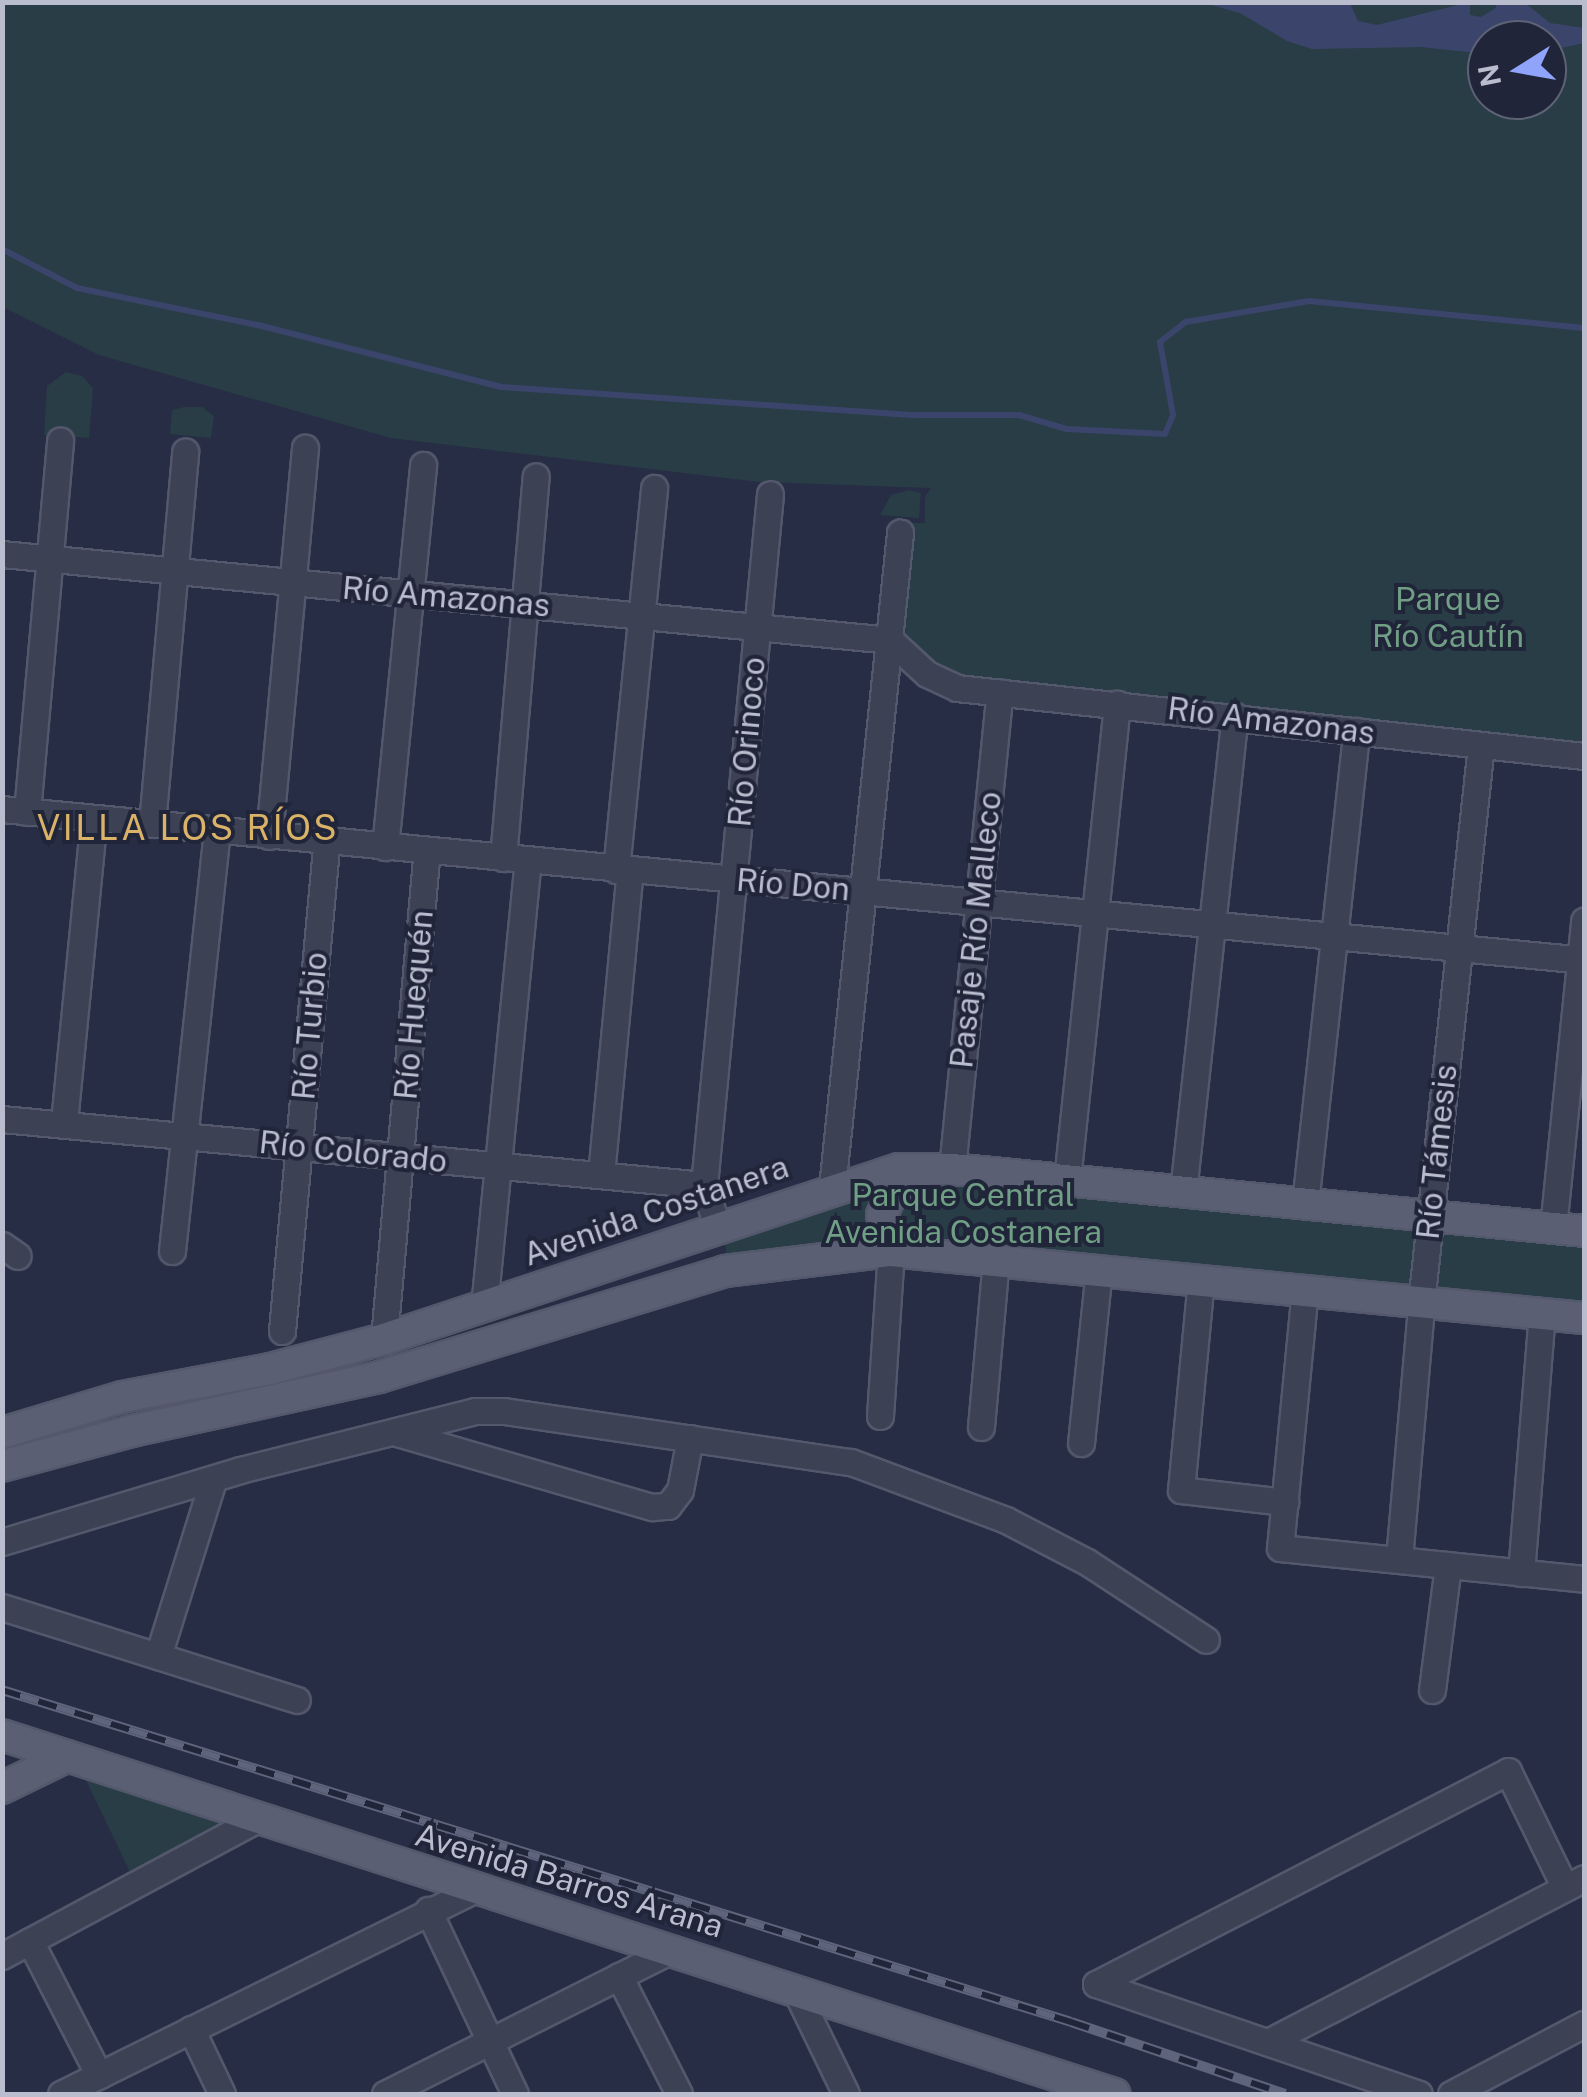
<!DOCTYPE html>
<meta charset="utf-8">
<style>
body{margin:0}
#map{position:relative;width:1587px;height:2097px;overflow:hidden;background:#272d45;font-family:"Public Sans",sans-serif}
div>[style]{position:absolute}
.green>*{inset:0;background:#293d46}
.water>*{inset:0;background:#3b456c}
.stream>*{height:6px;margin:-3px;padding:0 3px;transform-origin:3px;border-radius:3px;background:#3b456c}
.roads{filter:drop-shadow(2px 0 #54586c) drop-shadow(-2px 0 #54586c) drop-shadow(0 2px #54586c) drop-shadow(0 -2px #54586c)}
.minor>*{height:25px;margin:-12.5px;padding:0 12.5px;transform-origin:12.5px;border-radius:12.5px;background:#3c4154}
.major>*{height:30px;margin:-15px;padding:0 15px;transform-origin:15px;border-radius:15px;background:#5a5f74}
.rail>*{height:10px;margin-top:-5px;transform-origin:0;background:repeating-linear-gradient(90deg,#20253a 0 19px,#5e647b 0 38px);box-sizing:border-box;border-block:2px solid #5e647b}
span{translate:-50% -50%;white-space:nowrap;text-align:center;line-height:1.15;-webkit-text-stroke:8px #20253a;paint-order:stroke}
.street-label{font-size:32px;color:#b9bdce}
.park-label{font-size:32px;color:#709f85}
.neighbourhood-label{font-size:35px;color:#dab268;letter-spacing:2.5px}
.frame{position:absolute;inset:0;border:5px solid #b9bdce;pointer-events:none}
.north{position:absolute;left:1467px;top:20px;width:100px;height:100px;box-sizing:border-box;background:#20253a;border:2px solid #5d6275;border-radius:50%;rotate:259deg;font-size:28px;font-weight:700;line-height:40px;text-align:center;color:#b9bdce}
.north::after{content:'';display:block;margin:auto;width:35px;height:45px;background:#91a4fb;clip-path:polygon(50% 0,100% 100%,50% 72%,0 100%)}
</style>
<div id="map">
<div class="green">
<i style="clip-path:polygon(evenodd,2px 3px,1584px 3px,1584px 747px,899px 668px,906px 554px,912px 523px,925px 523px,925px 497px,931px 488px,759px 482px,391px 438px,99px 355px,3px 307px,2px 3px,1487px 40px,1547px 40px,1547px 100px,1487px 100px,1487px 40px)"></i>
<i style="clip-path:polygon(66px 372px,82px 376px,93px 388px,89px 438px,44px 435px,47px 386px)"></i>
<i style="clip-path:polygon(184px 407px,202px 407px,214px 416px,211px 438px,170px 434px,172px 410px)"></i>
<i style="clip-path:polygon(909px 490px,921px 493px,919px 518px,880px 515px,891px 495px)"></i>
<i style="clip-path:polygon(900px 1174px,1584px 1235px,1584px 1312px,891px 1247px,729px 1266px,722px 1229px)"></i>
<i style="clip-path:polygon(83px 1774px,211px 1815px,221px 1823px,222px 1831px,131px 1874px)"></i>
</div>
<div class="water">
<i style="clip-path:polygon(1254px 2px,1350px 3px,1358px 21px,1377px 25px,1466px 3px,1470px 3px,1470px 15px,1481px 17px,1496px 8px,1496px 3px,1525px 3px,1550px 23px,1584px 28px,1584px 43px,1547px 51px,1547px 40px,1487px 40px,1487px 54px,1421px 47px,1312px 49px,1287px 41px,1240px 13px,1204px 3px)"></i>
</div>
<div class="stream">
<i style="left:2px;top:249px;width:85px;rotate:27.5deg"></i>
<i style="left:77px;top:288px;width:185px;rotate:11.6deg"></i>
<i style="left:258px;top:325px;width:251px;rotate:14.3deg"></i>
<i style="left:501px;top:387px;width:415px;rotate:3.9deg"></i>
<i style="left:915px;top:415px;width:104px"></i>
<i style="left:1019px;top:415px;width:50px;rotate:16.3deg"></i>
<i style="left:1067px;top:429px;width:98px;rotate:2.9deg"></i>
<i style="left:1165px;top:434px;width:21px;rotate:-67deg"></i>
<i style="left:1173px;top:415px;width:74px;rotate:-100.1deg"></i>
<i style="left:1160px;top:342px;width:33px;rotate:-38deg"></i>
<i style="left:1186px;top:322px;width:125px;rotate:-9.7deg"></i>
<i style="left:1309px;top:301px;width:276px;rotate:5.6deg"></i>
</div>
<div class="roads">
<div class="minor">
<i style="left:2px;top:554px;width:892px;rotate:5.53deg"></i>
<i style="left:890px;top:640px;width:50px;rotate:42.6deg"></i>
<i style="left:927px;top:674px;width:33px;rotate:25deg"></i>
<i style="left:957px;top:688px;width:631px;rotate:6.19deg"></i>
<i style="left:2px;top:809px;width:1589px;rotate:5.45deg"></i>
<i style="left:27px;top:812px;width:373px;rotate:-84.9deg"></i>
<i style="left:152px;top:824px;width:374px;rotate:-84.9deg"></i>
<i style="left:269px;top:836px;width:390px;rotate:-84.7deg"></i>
<i style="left:385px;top:847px;width:384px;rotate:-84.3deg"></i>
<i style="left:503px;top:858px;width:383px;rotate:-85.1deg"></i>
<i style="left:616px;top:870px;width:384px;rotate:-84.3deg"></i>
<i style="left:2px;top:1119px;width:705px;rotate:5.37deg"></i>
<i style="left:64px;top:1122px;width:305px;rotate:-84.4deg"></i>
<i style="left:952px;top:1169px;width:479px;rotate:-84.3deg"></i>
<i style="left:601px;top:1175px;width:305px;rotate:-84.6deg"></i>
<i style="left:1067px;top:1180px;width:479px;rotate:-84deg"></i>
<i style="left:832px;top:1188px;width:659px;rotate:-84.07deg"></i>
<i style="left:1183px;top:1192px;width:479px;rotate:-83.8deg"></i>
<i style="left:1305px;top:1204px;width:476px;rotate:-83.8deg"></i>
<i style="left:717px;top:1226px;width:43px;rotate:-107.6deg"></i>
<i style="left:704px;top:1185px;width:694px;rotate:-84.54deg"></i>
<i style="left:1553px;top:1228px;width:309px;rotate:-84.2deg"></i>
<i style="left:2px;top:1245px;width:19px;rotate:35deg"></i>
<i style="left:172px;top:1251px;width:423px;rotate:-83.9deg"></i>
<i style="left:1201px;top:1279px;width:212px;rotate:95.4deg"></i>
<i style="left:1181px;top:1490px;width:105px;rotate:6.6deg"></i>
<i style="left:1305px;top:1289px;width:260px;rotate:95.5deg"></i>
<i style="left:1280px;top:1548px;width:306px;rotate:5.8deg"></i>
<i style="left:484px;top:1307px;width:448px;rotate:-84.4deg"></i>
<i style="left:282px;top:1331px;width:492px;rotate:-84.8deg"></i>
<i style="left:384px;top:1339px;width:490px;rotate:-85deg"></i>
<i style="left:880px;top:1416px;width:165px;rotate:-86.2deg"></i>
<i style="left:981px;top:1427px;width:169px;rotate:-84.9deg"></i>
<i style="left:397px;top:1433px;width:266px;rotate:16.2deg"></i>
<i style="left:652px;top:1507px;width:16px;rotate:-4deg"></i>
<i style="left:668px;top:1506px;width:20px;rotate:-53deg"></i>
<i style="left:680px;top:1490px;width:53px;rotate:-79.1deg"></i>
<i style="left:1081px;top:1443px;width:174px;rotate:-84.1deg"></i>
<i style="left:2px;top:1542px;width:249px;rotate:-16.8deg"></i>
<i style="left:240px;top:1470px;width:242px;rotate:-14.1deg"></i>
<i style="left:475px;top:1411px;width:29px"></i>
<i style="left:504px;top:1411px;width:351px;rotate:8.4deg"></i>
<i style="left:851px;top:1462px;width:165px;rotate:20.5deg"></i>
<i style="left:1006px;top:1520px;width:91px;rotate:27.4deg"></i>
<i style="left:1087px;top:1562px;width:142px;rotate:33.2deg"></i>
<i style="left:1399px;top:1559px;width:275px;rotate:-85deg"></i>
<i style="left:1423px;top:1285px;width:543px;rotate:-83.87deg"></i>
<i style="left:1521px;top:1573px;width:260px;rotate:-85.4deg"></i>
<i style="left:2px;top:1607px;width:309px;rotate:17.5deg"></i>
<i style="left:158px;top:1656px;width:184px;rotate:-72.6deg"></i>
<i style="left:1432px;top:1690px;width:126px;rotate:-82.7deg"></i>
<i style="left:428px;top:1910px;width:204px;rotate:64.7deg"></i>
<i style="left:30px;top:1941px;width:151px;rotate:62.8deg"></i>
<i style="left:2px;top:1956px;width:288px;rotate:-28.2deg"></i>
<i style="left:619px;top:1976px;width:132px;rotate:63deg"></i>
<i style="left:1096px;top:1984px;width:464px;rotate:-27.3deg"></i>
<i style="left:1508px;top:1771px;width:130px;rotate:64deg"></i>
<i style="left:1096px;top:1984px;width:341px;rotate:18.8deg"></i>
<i style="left:796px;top:1991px;width:114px;rotate:64.1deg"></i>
<i style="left:191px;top:2029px;width:72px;rotate:64.5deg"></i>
<i style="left:1268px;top:2042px;width:356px;rotate:-27.4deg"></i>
<i style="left:61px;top:2094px;width:464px;rotate:-26.3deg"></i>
<i style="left:385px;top:2094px;width:322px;rotate:-26.7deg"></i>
<i style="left:1451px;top:2094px;width:150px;rotate:-27.8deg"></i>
</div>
<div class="major">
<i style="left:902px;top:1251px;width:28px;rotate:-128deg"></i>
<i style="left:885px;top:1229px;width:14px;rotate:-102deg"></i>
<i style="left:882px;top:1215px;width:26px;rotate:-67deg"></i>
<i style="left:892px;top:1191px;width:35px;rotate:-33deg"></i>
<i style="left:2px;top:1433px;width:125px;rotate:-16.7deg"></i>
<i style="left:122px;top:1397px;width:151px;rotate:-10.7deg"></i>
<i style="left:270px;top:1369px;width:118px;rotate:-14.7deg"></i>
<i style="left:384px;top:1339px;width:542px;rotate:-18.27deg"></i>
<i style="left:899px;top:1169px;width:53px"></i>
<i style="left:952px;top:1169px;width:635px;rotate:5.6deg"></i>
<i style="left:2px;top:1466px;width:135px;rotate:-15.1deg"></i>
<i style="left:132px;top:1431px;width:253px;rotate:-12.3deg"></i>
<i style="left:379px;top:1377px;width:362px;rotate:-17deg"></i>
<i style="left:725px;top:1271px;width:167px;rotate:-6.9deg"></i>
<i style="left:891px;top:1251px;width:696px;rotate:5.52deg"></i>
<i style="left:2px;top:1735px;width:1169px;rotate:17.89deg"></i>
<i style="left:2px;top:1788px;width:73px;rotate:-25.9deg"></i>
</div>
</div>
<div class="rail">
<i style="left:2px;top:1690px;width:1119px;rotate:17.25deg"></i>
<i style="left:1071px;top:2022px;width:226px;rotate:18.6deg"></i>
</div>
<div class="street-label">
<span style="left:446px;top:597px;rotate:5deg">Río Amazonas</span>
<span style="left:1271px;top:721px;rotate:7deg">Río Amazonas</span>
<span style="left:747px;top:742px;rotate:-85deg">Río Orinoco</span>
<span style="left:793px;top:885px;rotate:5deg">Río Don</span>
<span style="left:976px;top:930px;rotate:-84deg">Pasaje Río Malleco</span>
<span style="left:414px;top:1005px;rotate:-85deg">Río Huequén</span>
<span style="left:310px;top:1026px;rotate:-85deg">Río Turbio</span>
<span style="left:353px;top:1152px;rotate:6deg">Río Colorado</span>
<span style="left:1437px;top:1152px;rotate:-84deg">Río Támesis</span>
<span style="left:656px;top:1211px;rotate:-19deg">Avenida Costanera</span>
<span style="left:569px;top:1881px;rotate:17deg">Avenida Barros Arana</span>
</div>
<div class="park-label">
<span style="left:1448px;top:618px">Parque<br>Río Cautín</span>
<span style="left:963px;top:1214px">Parque Central<br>Avenida Costanera</span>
</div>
<div class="neighbourhood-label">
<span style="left:188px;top:828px">VILLA LOS RÍOS</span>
</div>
<div class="frame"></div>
<div class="north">N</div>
</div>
